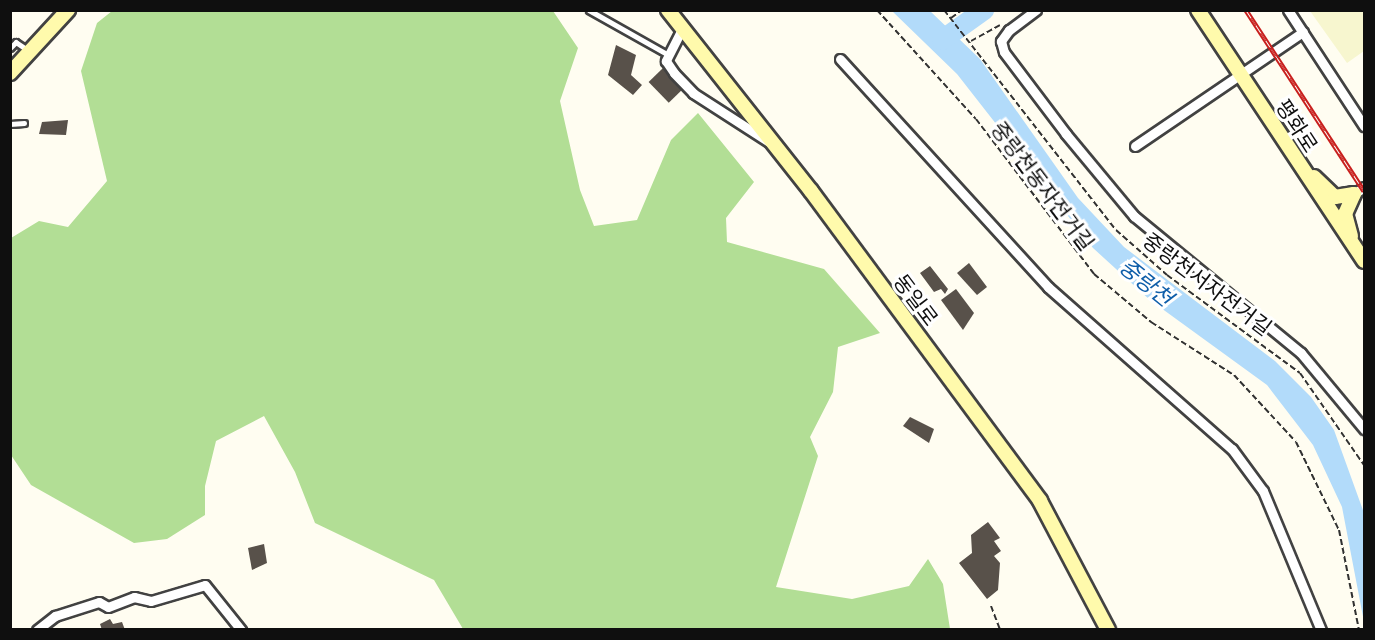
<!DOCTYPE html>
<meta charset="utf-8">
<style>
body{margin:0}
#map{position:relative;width:1375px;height:640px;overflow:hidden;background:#fffdf1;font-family:Georgia,"Noto Sans KR",serif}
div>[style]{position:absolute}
.farmland>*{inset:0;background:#f7f6cf}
.forest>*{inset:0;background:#b2de95}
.water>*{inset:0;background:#b2dbfa}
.river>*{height:20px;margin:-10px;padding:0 10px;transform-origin:10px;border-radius:10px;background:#b2dbfa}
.building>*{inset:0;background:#58514a;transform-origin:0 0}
.path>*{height:2px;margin-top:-1px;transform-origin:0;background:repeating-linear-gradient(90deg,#313131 0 6px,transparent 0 9px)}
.roads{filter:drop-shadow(2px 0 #424242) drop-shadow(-2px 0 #424242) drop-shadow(0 2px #424242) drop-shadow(0 -2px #424242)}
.lane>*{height:4.5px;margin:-2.25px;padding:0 2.25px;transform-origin:2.25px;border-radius:2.25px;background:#fff}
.street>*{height:9px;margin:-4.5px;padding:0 4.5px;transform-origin:4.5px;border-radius:4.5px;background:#fff}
.secondary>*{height:14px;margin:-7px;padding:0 7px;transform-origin:7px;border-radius:7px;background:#fffaac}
.rail>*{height:5px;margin-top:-2.5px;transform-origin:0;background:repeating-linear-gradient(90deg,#fff 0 9px,#c81f1d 0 18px);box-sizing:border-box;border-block:2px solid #c81f1d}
span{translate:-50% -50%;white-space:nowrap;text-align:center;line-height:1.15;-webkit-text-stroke:6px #fff;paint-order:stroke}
.street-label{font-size:21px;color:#0f0f0f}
.water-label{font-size:22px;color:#0f5ea9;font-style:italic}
.frame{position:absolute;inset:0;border:12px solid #0f0f0f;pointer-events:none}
</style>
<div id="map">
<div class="farmland">
<i style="clip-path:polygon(1310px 11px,1364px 11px,1364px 51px,1347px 63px)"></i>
</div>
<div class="forest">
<i style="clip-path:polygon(112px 11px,553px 11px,578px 48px,560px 101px,580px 190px,594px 226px,637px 220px,671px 140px,698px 113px,754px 182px,726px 218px,727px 242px,824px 269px,880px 333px,838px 347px,833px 392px,810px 437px,818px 456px,776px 587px,852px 599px,909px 586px,928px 559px,943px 584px,950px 629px,463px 629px,434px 580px,315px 523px,295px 472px,264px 416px,216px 441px,205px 486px,205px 515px,167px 539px,134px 543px,31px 485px,11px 455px,11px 238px,39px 221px,68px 227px,107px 181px,81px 71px,97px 23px)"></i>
</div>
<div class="water">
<i style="clip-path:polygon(892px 11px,930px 11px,980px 59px,1078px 198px,1124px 247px,1275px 361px,1311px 397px,1334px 430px,1364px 513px,1364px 622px,1342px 507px,1313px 445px,1267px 385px,1150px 300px,1093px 248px,957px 74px)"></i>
</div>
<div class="river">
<i style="left:942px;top:40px;width:52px;rotate:-35.5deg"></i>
</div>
<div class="building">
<i style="clip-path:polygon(616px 45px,636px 55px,631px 75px,642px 85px,633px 95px,608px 75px)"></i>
<i style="left:663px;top:68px;width:29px;height:20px;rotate:46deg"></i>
<i style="clip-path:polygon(68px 120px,66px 135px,39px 134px,42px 122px)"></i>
<i style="clip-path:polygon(969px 263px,987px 287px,977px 295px,957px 273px)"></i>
<i style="clip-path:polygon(930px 266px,948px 289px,945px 294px,941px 289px,934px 292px,920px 273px)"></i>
<i style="clip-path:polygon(956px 289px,974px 313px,963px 330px,941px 300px)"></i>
<i style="clip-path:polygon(910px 417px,934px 429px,929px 443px,903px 426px)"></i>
<i style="clip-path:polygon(988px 522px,1000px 538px,994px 541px,1001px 551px,994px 556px,1000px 563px,998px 590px,987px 599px,959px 563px,972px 553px,971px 535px)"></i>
<i style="clip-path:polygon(264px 544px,267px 563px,252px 570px,248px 548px)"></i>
<i style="clip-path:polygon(110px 619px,113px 624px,122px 622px,125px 630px,102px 630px,100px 624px)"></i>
</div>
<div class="path">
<i style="left:877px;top:10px;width:147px;rotate:47.8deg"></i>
<i style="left:976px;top:119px;width:195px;rotate:52.7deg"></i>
<i style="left:1094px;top:274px;width:75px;rotate:40.1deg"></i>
<i style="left:1151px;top:322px;width:98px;rotate:32.6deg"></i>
<i style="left:1234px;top:375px;width:91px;rotate:47.2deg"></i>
<i style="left:1296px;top:442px;width:98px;rotate:64deg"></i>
<i style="left:1339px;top:530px;width:102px;rotate:78.7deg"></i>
<i style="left:944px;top:10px;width:279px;rotate:52deg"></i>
<i style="left:1116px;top:230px;width:68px;rotate:41.4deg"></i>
<i style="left:1167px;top:275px;width:165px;rotate:36.4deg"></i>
<i style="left:1300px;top:373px;width:112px;rotate:55.2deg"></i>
<i style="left:951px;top:18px;width:14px;rotate:-36deg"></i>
<i style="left:971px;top:41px;width:33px;rotate:-29deg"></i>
<i style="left:991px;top:606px;width:26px;rotate:69deg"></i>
</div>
<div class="roads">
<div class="lane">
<i style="left:589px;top:10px;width:92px;rotate:29.4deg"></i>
<i style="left:10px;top:48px;width:8px;rotate:-45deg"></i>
<i style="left:16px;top:42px;width:14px;rotate:34deg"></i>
<i style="left:10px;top:124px;width:14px;rotate:-4deg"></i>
</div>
<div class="street">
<i style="left:1036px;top:10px;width:34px;rotate:143deg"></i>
<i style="left:1009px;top:30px;width:14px;rotate:126deg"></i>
<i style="left:1001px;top:41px;width:11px;rotate:75deg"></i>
<i style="left:1004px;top:52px;width:103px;rotate:52.9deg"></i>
<i style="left:1066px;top:134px;width:107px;rotate:50.3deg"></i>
<i style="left:1134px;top:216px;width:216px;rotate:39.4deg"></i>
<i style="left:1301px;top:353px;width:99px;rotate:50.3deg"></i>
<i style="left:1288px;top:10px;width:139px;rotate:56.8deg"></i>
<i style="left:682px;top:29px;width:36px;rotate:117deg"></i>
<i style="left:666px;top:61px;width:14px;rotate:56deg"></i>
<i style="left:674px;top:73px;width:28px;rotate:46deg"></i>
<i style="left:693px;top:93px;width:90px;rotate:32.8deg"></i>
<i style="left:840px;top:59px;width:309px;rotate:47.6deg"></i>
<i style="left:1048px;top:287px;width:245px;rotate:41.4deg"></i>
<i style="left:1232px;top:449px;width:52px;rotate:53.6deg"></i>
<i style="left:1263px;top:491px;width:151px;rotate:67.4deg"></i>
<i style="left:1135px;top:146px;width:203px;rotate:-34.2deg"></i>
<i style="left:1354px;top:194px;width:12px;rotate:-35deg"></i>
<i style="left:37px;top:630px;width:23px;rotate:-38deg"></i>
<i style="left:55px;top:616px;width:46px;rotate:-17.7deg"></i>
<i style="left:99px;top:602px;width:10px;rotate:29deg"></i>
<i style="left:108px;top:607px;width:28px;rotate:-21deg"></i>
<i style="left:134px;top:597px;width:17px;rotate:13deg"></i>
<i style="left:151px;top:601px;width:56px;rotate:-16.5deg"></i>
<i style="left:205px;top:585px;width:58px;rotate:51.3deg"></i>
</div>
<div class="secondary">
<i style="left:668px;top:10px;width:231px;rotate:51.7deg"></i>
<i style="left:811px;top:191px;width:385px;rotate:53.5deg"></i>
<i style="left:1040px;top:501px;width:146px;rotate:62.2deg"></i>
<i style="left:1198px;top:10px;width:301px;rotate:56.5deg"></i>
<i style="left:10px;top:73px;width:86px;rotate:-47.4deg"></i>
<i style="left:1314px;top:177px;width:29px;rotate:44deg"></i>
<i style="left:1335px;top:197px;width:19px;rotate:-9deg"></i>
<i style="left:1351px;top:236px;width:23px;rotate:-105deg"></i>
<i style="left:1345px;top:214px;width:22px;rotate:-66deg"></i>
</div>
</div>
<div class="rail">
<i style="left:1246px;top:10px;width:216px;rotate:56.9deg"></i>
</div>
<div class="street-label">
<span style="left:1298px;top:125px;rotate:57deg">평화로</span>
<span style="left:1044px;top:185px;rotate:53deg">중랑천동자전거길</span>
<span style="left:1208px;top:283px;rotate:37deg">중랑천서자전거길</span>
<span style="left:917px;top:299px;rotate:53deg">동일로</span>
</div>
<div class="water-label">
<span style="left:1147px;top:281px;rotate:39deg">중랑천</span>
</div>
<div class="frame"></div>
</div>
